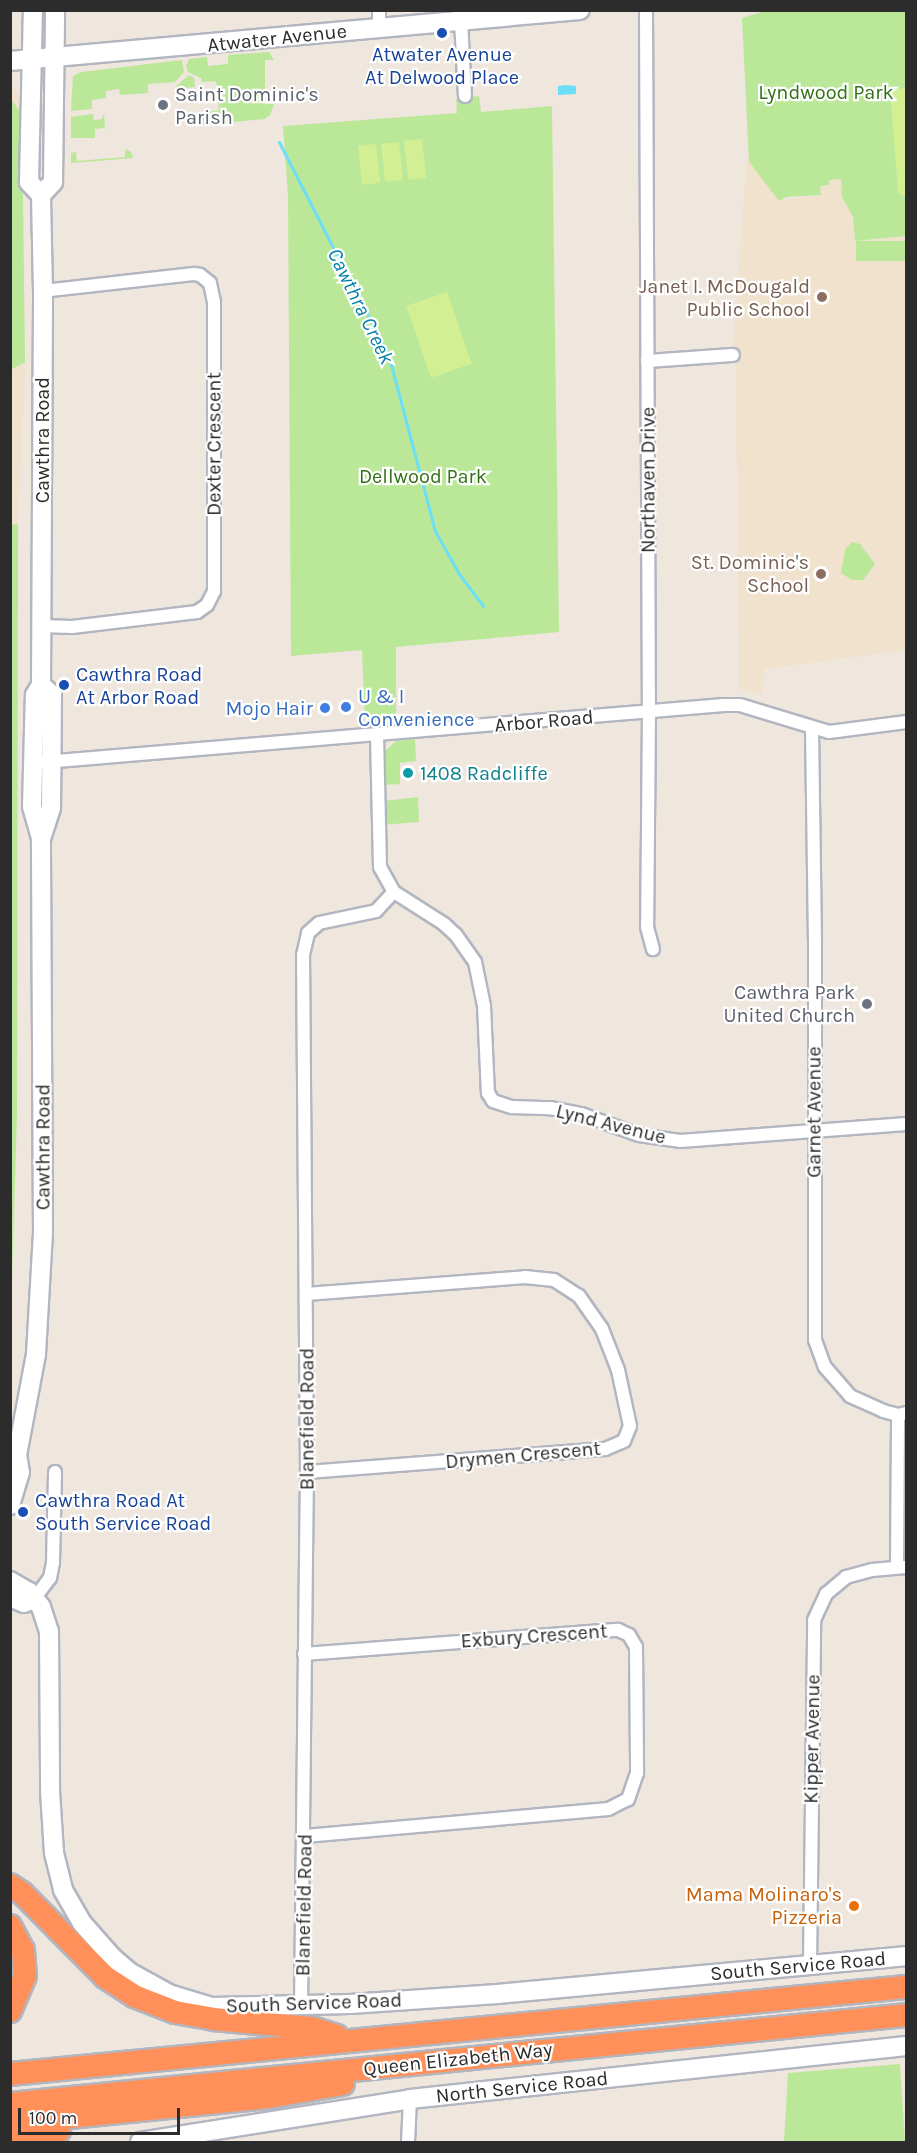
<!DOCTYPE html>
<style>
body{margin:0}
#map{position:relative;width:917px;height:2153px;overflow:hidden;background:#efe6de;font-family:Karla,sans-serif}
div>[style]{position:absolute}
.education>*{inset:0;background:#f1e2cd}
.green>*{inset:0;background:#bbe898;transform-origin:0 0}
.pitch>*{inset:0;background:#d2f093;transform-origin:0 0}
.water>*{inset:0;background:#6cdff6}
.stream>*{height:3px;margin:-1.5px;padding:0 1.5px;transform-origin:1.5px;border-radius:1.5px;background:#6cdff6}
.roads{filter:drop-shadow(2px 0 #b2b6c1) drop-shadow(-2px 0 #b2b6c1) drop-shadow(0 2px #b2b6c1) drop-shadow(0 -2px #b2b6c1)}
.street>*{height:12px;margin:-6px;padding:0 6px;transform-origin:6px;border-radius:6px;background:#fff}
.secondary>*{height:18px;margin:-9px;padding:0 9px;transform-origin:9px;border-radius:9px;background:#fff}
.highway>*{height:22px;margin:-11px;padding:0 11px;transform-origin:11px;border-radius:11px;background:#ff9059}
.dots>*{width:16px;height:16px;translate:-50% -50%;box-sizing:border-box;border:3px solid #fff;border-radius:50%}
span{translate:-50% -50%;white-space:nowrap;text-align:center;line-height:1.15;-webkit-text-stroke:4.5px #fff;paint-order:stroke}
.street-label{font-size:20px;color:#2c2c2c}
.transit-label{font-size:20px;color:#164399}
.left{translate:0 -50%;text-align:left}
.park-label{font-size:20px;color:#327016}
.worship-label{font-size:20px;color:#5b616d}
.right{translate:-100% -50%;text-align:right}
.education-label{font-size:20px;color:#785e54}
.shop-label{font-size:20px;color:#366cbe}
.culture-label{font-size:20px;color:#0d838f}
.food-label{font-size:20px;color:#c56008}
.water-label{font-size:21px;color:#0580a8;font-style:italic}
.frame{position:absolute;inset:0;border:12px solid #2c2c2c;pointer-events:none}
.scale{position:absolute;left:18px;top:2108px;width:162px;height:27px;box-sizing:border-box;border:3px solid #2c2c2c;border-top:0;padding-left:8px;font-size:18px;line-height:21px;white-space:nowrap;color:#2c2c2c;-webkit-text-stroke:4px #fff;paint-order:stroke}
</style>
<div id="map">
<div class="education">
<i style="clip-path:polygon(11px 84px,22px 96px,25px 372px,18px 524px,11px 525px)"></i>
<i style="clip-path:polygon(747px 157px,779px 200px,821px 195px,820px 186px,828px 180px,841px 179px,842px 197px,853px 217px,855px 241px,906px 236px,906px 650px,765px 669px,762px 694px,739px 689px,736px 365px,733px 353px)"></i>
</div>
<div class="green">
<i style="clip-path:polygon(768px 10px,906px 11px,906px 236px,855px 241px,853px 217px,842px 197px,841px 179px,829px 180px,829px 185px,820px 186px,821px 195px,786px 197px,779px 201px,749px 162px,742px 18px)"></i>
<i style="clip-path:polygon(269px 52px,274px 60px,265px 60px,265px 104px,274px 104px,270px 115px,265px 119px,201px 125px,200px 113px,219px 110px,216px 81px,202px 82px,201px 78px,188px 72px,186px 66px,189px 59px,207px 57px,208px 66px,228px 64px,228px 55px)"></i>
<i style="clip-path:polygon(182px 60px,184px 72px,175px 82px,148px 84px,148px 93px,120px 95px,119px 89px,106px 91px,106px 98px,92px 100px,92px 109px,71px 111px,73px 76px,81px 72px)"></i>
<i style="clip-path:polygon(189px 75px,194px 78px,195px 87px,176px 89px,176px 86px)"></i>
<i style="clip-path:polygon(479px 96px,481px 112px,552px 106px,559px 632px,396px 647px,396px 719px,365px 723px,362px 650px,291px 656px,288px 196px,283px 126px,457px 113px,456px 99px)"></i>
<i style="clip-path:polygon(10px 98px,22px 114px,25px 362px,12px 369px)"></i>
<i style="clip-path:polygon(104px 113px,105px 128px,95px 129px,95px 138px,71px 138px,71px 117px,93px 114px,94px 120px,102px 119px)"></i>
<i style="clip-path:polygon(125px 149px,131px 152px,133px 158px,71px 163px,71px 153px,76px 152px,77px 161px,125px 157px)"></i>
<i style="left:906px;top:241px;width:20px;height:50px;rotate:90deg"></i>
<i style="clip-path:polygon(18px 524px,17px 1114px,11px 1314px,10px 525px)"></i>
<i style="clip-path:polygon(852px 542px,860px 544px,875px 564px,863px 580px,852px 580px,841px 573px,845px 549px)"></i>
<i style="clip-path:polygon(415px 739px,416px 761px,400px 763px,400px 784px,383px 785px,384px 752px,396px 741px)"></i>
<i style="clip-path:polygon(418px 797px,419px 822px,382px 825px,383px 801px)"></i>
<i style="clip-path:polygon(900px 2064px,905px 2142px,784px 2142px,788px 2073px)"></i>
</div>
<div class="pitch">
<i style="clip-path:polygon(906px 88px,906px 196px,903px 196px,898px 192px,890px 90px)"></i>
<i style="left:422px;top:139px;width:39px;height:18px;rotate:84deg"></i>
<i style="left:399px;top:142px;width:38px;height:18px;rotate:84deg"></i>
<i style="left:376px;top:144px;width:39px;height:18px;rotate:84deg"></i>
<i style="left:447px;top:292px;width:76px;height:43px;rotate:71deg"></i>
</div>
<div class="water">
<i style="clip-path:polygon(565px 85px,576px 86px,576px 94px,558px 95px,558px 86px)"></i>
</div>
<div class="stream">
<i style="left:279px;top:142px;width:242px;rotate:62.9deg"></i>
<i style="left:389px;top:357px;width:180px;rotate:75.2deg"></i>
<i style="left:435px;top:531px;width:49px;rotate:60.8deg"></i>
<i style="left:459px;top:574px;width:40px;rotate:53deg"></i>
</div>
<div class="roads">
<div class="street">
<i style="left:379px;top:10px;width:18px;rotate:90deg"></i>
<i style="left:646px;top:10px;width:702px;rotate:89.76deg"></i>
<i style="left:649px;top:712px;width:215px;rotate:90.5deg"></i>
<i style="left:647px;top:927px;width:23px;rotate:75deg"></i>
<i style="left:461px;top:20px;width:76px;rotate:87deg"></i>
<i style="left:647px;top:361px;width:86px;rotate:-4deg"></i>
<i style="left:41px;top:626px;width:31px;rotate:2deg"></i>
<i style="left:72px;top:627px;width:126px;rotate:-6.8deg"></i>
<i style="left:197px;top:612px;width:12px;rotate:-35deg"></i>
<i style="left:207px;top:605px;width:16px;rotate:-63deg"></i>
<i style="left:214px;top:591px;width:289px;rotate:-90deg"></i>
<i style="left:214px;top:302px;width:19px;rotate:-102deg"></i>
<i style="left:210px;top:283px;width:13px;rotate:-141deg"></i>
<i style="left:200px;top:275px;width:6px;rotate:-171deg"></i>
<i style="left:194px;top:274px;width:152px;rotate:173.6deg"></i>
<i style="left:812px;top:728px;width:213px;rotate:89.2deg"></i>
<i style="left:815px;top:941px;width:399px;rotate:90deg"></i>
<i style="left:815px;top:1340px;width:29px;rotate:70deg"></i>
<i style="left:825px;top:1367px;width:38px;rotate:49deg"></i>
<i style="left:850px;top:1396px;width:36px;rotate:24deg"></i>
<i style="left:883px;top:1411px;width:16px;rotate:15deg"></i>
<i style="left:898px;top:1415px;width:8px;rotate:-14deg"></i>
<i style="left:377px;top:735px;width:132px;rotate:88.7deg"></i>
<i style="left:380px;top:867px;width:29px;rotate:61deg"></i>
<i style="left:394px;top:892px;width:59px;rotate:32.6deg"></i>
<i style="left:444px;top:924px;width:16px;rotate:43deg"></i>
<i style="left:456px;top:935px;width:33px;rotate:55deg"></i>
<i style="left:475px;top:962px;width:45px;rotate:78.4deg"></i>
<i style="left:484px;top:1006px;width:87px;rotate:87.4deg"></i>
<i style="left:488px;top:1093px;width:9px;rotate:58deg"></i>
<i style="left:493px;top:1101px;width:20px;rotate:18deg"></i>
<i style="left:512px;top:1107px;width:38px;rotate:2deg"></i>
<i style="left:550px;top:1108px;width:32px;rotate:11deg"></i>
<i style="left:581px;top:1114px;width:62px;rotate:19.9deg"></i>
<i style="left:639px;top:1135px;width:41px;rotate:8.3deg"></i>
<i style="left:680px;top:1141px;width:227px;rotate:-4.3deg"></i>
<i style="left:33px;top:763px;width:693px;rotate:-4.8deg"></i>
<i style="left:724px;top:705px;width:16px"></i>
<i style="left:740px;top:705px;width:93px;rotate:16.9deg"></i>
<i style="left:829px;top:732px;width:78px;rotate:-7.4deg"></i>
<i style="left:306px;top:1294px;width:220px;rotate:-4.4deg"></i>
<i style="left:525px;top:1277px;width:29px;rotate:6deg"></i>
<i style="left:554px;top:1280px;width:30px;rotate:33deg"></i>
<i style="left:579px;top:1296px;width:40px;rotate:55.1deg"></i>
<i style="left:602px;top:1329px;width:44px;rotate:68.7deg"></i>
<i style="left:618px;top:1370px;width:57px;rotate:77.9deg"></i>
<i style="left:630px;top:1426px;width:16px;rotate:112deg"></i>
<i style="left:624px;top:1441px;width:21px;rotate:157deg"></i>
<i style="left:605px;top:1449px;width:299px;rotate:175.6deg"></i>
<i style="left:897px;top:1567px;width:152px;rotate:-89.6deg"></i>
<i style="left:34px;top:1599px;width:26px;rotate:-53deg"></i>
<i style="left:50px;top:1578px;width:16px;rotate:-79deg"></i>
<i style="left:53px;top:1562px;width:90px;rotate:-88.7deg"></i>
<i style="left:304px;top:1654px;width:315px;rotate:-4.4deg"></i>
<i style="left:618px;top:1630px;width:12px;rotate:24deg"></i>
<i style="left:629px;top:1635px;width:14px;rotate:60deg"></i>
<i style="left:636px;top:1647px;width:126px;rotate:89.5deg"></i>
<i style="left:637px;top:1773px;width:28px;rotate:109deg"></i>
<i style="left:628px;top:1799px;width:22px;rotate:153deg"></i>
<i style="left:608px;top:1809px;width:304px;rotate:174.9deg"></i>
<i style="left:810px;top:1965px;width:345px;rotate:-89.3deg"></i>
<i style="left:814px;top:1620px;width:29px;rotate:-65deg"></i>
<i style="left:826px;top:1594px;width:26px;rotate:-40deg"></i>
<i style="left:846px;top:1577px;width:27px;rotate:-15deg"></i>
<i style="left:872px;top:1570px;width:34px;rotate:-5deg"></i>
<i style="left:301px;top:2006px;width:534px;rotate:-89.36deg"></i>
<i style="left:307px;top:1472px;width:517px;rotate:-90.44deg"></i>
<i style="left:303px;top:955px;width:23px;rotate:-77deg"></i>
<i style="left:308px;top:933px;width:15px;rotate:-42deg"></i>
<i style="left:319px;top:923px;width:58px;rotate:-11.9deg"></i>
<i style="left:376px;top:911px;width:26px;rotate:-47deg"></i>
<i style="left:408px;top:2142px;width:43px;rotate:-87.3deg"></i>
</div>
<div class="secondary">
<i style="left:10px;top:61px;width:572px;rotate:-5.11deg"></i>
<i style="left:41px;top:195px;width:18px;rotate:-47deg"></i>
<i style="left:53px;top:182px;width:172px;rotate:-89.3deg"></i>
<i style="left:41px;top:685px;width:15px;rotate:42deg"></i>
<i style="left:52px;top:695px;width:113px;rotate:90.5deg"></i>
<i style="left:51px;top:808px;width:32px;rotate:108deg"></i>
<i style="left:10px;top:1505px;width:34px;rotate:-73deg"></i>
<i style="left:20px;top:1472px;width:17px;rotate:-100deg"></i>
<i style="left:17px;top:1455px;width:103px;rotate:-79.3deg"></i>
<i style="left:36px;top:1354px;width:121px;rotate:-86.7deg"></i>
<i style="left:43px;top:1233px;width:395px;rotate:-90.3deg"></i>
<i style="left:41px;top:838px;width:33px;rotate:-106deg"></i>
<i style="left:32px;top:806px;width:111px;rotate:-88.5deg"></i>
<i style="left:35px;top:695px;width:12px;rotate:-59deg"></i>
<i style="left:41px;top:685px;width:394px;rotate:-89.7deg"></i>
<i style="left:43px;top:291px;width:96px;rotate:-91.2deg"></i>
<i style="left:41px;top:195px;width:18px;rotate:-133deg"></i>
<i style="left:29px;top:182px;width:172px;rotate:-88.7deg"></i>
<i style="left:10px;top:1581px;width:22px;rotate:30deg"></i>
<i style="left:29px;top:1592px;width:19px;rotate:51deg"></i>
<i style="left:41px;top:1607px;width:25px;rotate:72deg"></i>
<i style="left:49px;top:1631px;width:160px;rotate:89.6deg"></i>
<i style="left:50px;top:1791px;width:62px;rotate:86.3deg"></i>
<i style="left:54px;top:1853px;width:38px;rotate:76deg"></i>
<i style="left:63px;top:1890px;width:38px;rotate:60deg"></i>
<i style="left:82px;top:1923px;width:45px;rotate:48.6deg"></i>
<i style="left:112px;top:1957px;width:23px;rotate:41deg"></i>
<i style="left:129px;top:1972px;width:46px;rotate:28.8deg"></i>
<i style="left:169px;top:1994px;width:45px;rotate:16.8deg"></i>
<i style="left:212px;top:2007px;width:138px;rotate:-1.2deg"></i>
<i style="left:350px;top:2004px;width:148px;rotate:-3.9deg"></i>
<i style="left:498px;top:1994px;width:410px;rotate:-5.3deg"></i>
<i style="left:10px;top:1597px;width:15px;rotate:23deg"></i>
<i style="left:24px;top:1603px;width:11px;rotate:-22deg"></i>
<i style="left:140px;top:2142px;width:273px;rotate:-9deg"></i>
<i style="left:410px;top:2099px;width:499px;rotate:-6.1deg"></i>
</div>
<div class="highway">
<i style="left:10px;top:1885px;width:14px;rotate:34deg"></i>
<i style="left:22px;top:1893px;width:118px;rotate:45.3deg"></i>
<i style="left:105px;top:1977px;width:35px;rotate:33deg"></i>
<i style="left:134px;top:1996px;width:44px;rotate:21.3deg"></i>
<i style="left:175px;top:2012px;width:39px;rotate:10deg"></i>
<i style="left:213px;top:2019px;width:99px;rotate:5.2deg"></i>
<i style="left:312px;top:2028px;width:26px;rotate:18deg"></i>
<i style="left:10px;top:1926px;width:27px;rotate:62deg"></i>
<i style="left:23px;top:1950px;width:26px;rotate:86deg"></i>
<i style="left:25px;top:1976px;width:38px;rotate:113deg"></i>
<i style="left:10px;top:2074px;width:900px;rotate:-5.55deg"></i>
<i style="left:10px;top:2104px;width:900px;rotate:-5.67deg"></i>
<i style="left:10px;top:2123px;width:260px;rotate:-5.7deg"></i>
<i style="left:269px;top:2097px;width:75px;rotate:-10deg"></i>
<i style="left:10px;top:2141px;width:50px;rotate:-11.5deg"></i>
</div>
</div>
<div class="dots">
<i style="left:442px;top:33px;background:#1a4fb4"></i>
<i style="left:163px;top:105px;background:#6b7280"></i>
<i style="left:822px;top:297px;background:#8d6e63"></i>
<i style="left:821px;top:574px;background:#8d6e63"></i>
<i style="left:64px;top:685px;background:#1a4fb4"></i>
<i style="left:346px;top:707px;background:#3f7fe0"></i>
<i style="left:325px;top:708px;background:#3f7fe0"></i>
<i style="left:408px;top:773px;background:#0f9aa8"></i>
<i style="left:867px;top:1004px;background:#6b7280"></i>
<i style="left:23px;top:1512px;background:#1a4fb4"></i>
<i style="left:854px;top:1906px;background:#e8710a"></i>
</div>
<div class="street-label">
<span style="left:277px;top:38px;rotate:-6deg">Atwater Avenue</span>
<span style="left:42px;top:440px;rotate:-90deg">Cawthra Road</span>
<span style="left:214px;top:444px;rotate:-90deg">Dexter Crescent</span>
<span style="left:648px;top:480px;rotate:-90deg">Northaven Drive</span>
<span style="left:544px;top:721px;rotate:-5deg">Arbor Road</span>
<span style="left:814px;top:1112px;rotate:-90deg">Garnet Avenue</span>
<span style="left:611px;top:1124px;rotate:14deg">Lynd Avenue</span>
<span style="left:43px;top:1147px;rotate:-90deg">Cawthra Road</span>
<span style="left:307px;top:1419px;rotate:-90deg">Blanefield Road</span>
<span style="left:523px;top:1455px;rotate:-5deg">Drymen Crescent</span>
<span style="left:534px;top:1636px;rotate:-4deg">Exbury Crescent</span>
<span style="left:812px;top:1739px;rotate:-89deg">Kipper Avenue</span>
<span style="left:304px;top:1905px;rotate:-89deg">Blanefield Road</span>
<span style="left:798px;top:1966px;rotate:-5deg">South Service Road</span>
<span style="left:314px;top:2003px;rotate:-2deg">South Service Road</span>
<span style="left:458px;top:2059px;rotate:-6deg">Queen Elizabeth Way</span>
<span style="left:522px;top:2087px;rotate:-6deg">North Service Road</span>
</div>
<div class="transit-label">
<span style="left:442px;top:66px">Atwater Avenue<br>At Delwood Place</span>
<span class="left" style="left:76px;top:686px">Cawthra Road<br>At Arbor Road</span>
<span class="left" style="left:35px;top:1512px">Cawthra Road At<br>South Service Road</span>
</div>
<div class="park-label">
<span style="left:826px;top:92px">Lyndwood Park</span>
<span style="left:423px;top:476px">Dellwood Park</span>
</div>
<div class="worship-label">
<span class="left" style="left:175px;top:106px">Saint Dominic's<br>Parish</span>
<span class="right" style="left:855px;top:1004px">Cawthra Park<br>United Church</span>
</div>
<div class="education-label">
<span class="right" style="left:810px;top:298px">Janet I. McDougald<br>Public School</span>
<span class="right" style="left:809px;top:574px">St. Dominic's<br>School</span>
</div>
<div class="shop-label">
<span class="left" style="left:358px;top:708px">U &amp; I<br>Convenience</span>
<span class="right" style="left:313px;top:708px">Mojo Hair</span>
</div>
<div class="culture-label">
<span class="left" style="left:420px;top:773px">1408 Radcliffe</span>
</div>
<div class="food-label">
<span class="right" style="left:842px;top:1906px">Mama Molinaro's<br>Pizzeria</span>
</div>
<div class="water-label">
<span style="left:361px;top:306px;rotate:64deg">Cawthra Creek</span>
</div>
<div class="frame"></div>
<div class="scale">100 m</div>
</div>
